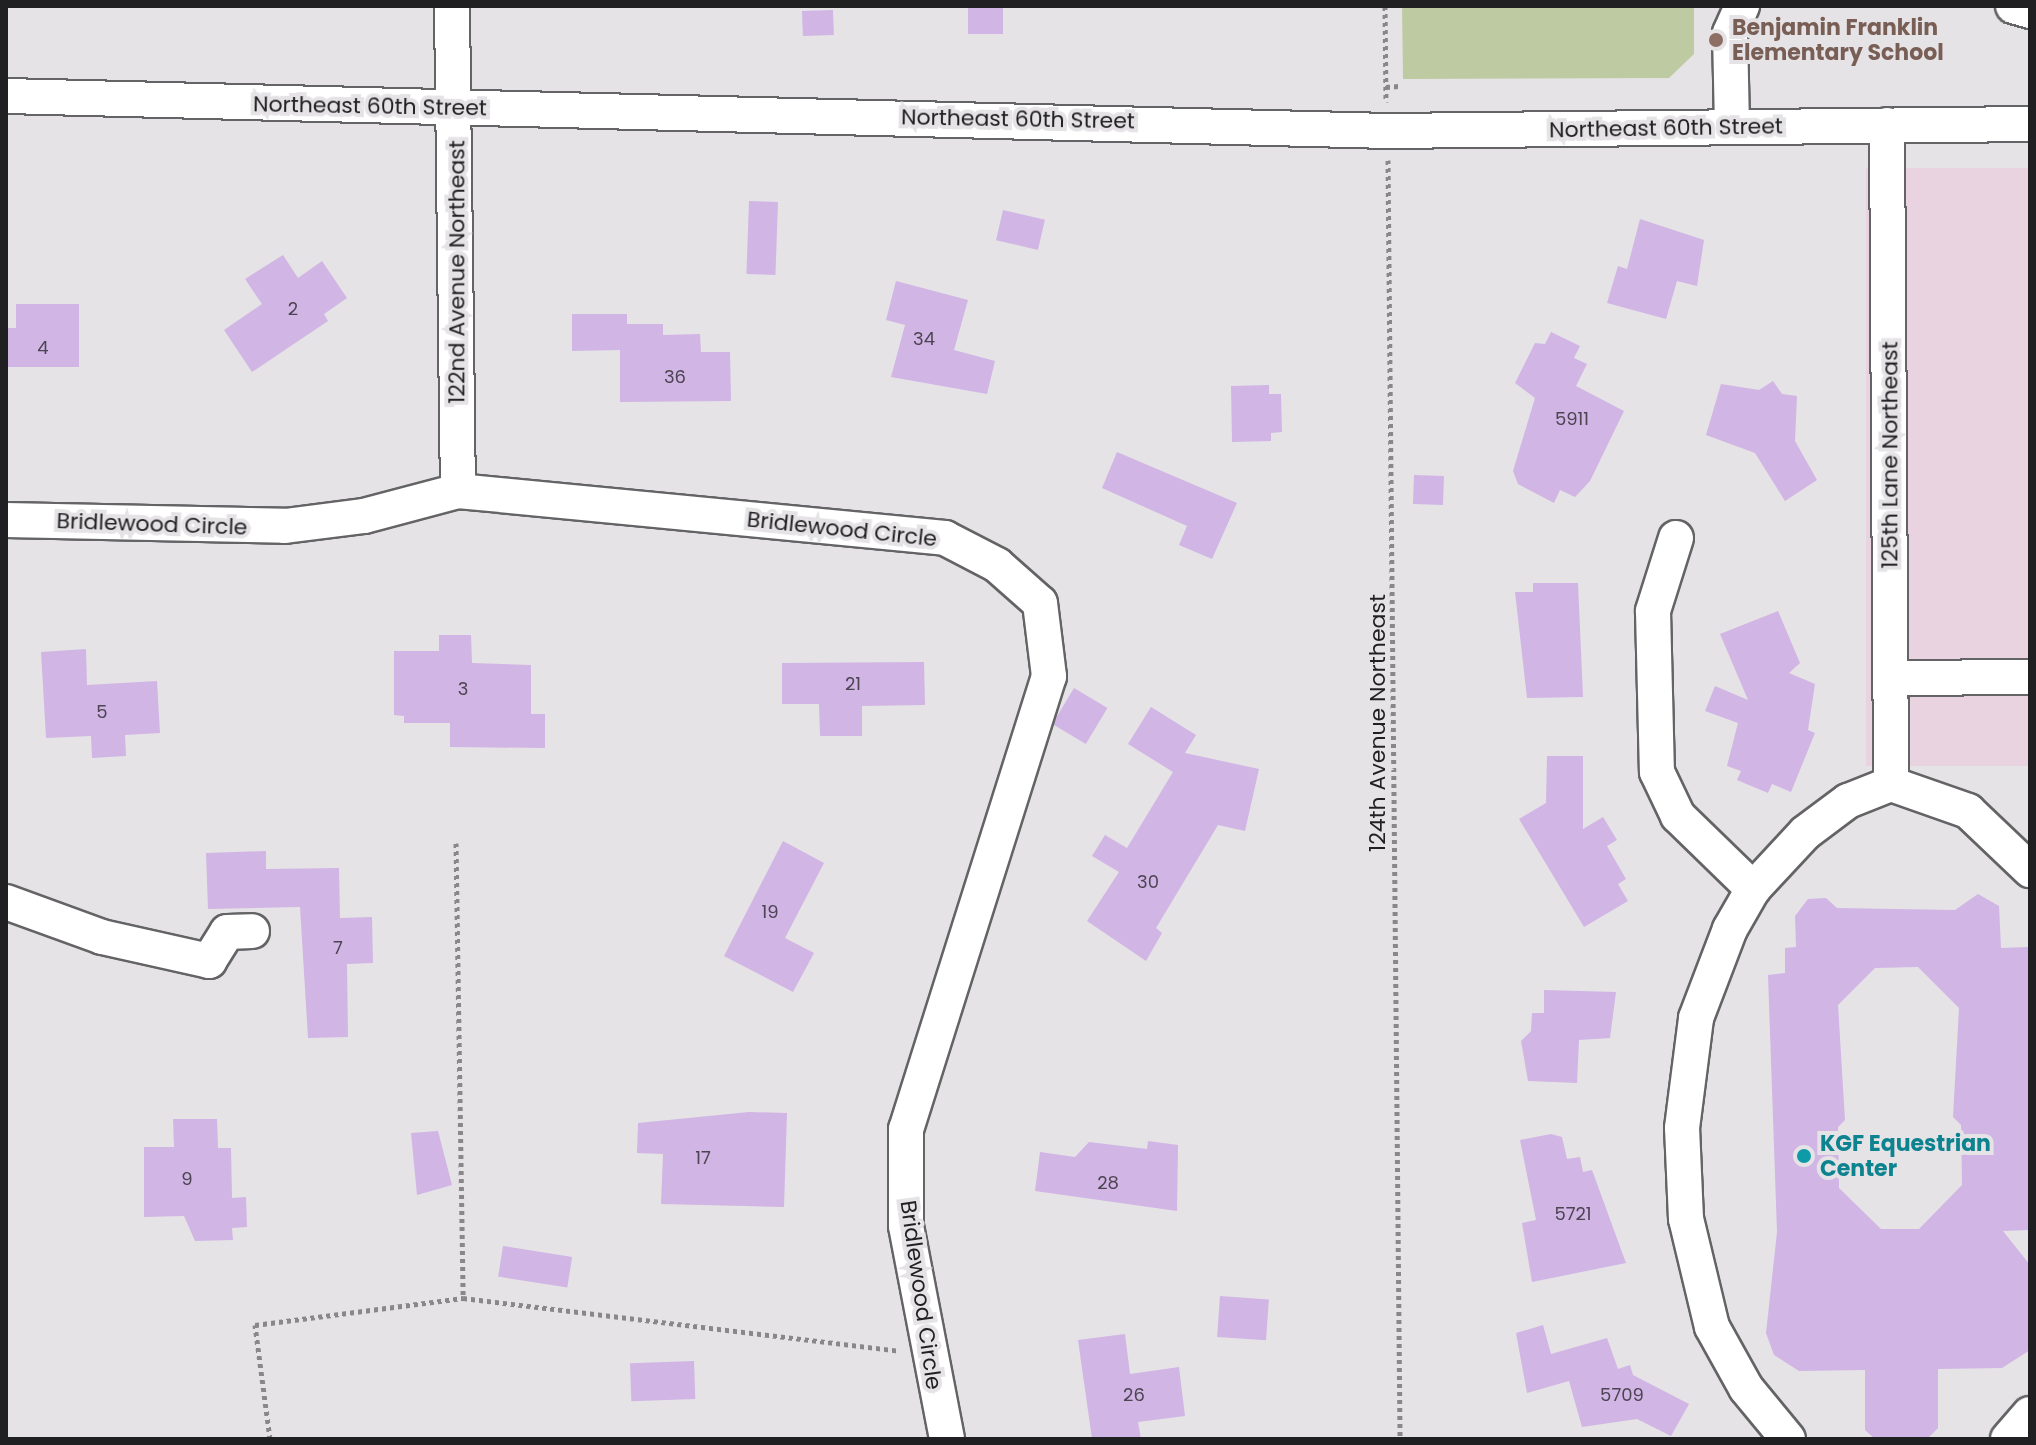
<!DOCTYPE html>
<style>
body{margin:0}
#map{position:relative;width:2036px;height:1445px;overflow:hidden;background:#e5e3e6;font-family:Poppins,sans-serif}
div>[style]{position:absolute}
.commercial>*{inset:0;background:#e9d3e0;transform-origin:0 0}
.green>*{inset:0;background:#becaa1}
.building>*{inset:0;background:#d1b5e5;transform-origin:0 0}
.path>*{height:5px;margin-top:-2.5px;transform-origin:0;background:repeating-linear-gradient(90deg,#89878a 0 4px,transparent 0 8px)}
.roads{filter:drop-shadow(2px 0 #646365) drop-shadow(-2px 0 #646365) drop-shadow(0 2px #646365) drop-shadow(0 -2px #646365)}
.minor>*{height:34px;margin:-17px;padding:0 17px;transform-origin:17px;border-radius:17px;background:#fff}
.dots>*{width:22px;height:22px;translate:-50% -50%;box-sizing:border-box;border:4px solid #e5e3e6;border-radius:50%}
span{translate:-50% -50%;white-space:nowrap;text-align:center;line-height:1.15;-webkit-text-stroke:8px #e5e3e6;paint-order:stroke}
.number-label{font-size:18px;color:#4c4452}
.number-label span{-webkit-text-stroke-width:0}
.education-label{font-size:22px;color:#785e54;font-weight:700}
.left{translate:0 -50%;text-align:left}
.street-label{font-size:22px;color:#201f21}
.culture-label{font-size:22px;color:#0d838f;font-weight:700}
.frame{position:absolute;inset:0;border:8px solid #201f21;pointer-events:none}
</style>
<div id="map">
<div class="commercial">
<i style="left:2030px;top:168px;width:598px;height:164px;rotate:90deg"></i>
</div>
<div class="green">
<i style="clip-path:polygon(1402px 6px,1694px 6px,1694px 54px,1669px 78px,1403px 79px)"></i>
</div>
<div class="building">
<i style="left:968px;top:6px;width:35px;height:28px"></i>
<i style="left:833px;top:10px;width:25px;height:31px;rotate:88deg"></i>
<i style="left:749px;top:201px;width:29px;height:73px;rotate:2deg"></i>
<i style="left:1003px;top:210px;width:43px;height:31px;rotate:13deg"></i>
<i style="clip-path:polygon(1640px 219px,1704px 240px,1697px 286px,1677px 281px,1666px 319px,1607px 303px,1618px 266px,1627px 269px)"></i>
<i style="clip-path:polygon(283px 255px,298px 278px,322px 261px,347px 298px,324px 314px,328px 321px,252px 372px,224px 330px,262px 304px,245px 279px)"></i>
<i style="clip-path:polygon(896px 281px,968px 300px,954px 350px,995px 361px,987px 394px,891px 377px,905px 325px,886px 320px)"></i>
<i style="clip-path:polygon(16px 304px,79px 304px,79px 367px,6px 367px,6px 328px,16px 328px)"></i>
<i style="clip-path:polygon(572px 314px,627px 314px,627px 324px,663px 324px,663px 335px,700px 334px,701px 352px,730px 352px,731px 401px,620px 402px,620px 350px,572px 351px)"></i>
<i style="clip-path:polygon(1551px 332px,1580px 346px,1574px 358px,1587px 364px,1576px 386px,1624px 411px,1590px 481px,1575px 497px,1560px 490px,1554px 503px,1518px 484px,1513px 471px,1535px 398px,1515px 383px,1535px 343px,1545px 344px)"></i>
<i style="clip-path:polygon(1773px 381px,1782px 394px,1797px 396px,1795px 441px,1817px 480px,1785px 501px,1755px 453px,1706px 435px,1721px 384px,1759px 390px)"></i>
<i style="clip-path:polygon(1269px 385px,1269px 394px,1281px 394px,1282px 432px,1271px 433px,1271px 441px,1232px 442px,1231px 386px)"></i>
<i style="clip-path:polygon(1117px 452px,1237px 503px,1212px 559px,1179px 545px,1187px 526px,1102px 488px)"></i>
<i style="left:1414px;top:475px;width:30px;height:29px;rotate:2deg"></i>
<i style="clip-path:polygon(1533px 583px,1578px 583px,1583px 697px,1527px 698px,1515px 592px,1533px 592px)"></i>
<i style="clip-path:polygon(1778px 611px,1800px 663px,1789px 673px,1815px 684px,1808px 730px,1815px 733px,1791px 792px,1772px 784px,1768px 793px,1737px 780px,1741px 771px,1727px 766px,1738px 723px,1705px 711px,1715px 686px,1748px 700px,1720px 634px)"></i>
<i style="clip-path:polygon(439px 635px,471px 635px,472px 663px,531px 665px,531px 714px,545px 714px,545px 748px,450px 747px,450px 723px,404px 723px,404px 716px,394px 715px,394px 651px,439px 651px)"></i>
<i style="clip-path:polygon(86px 649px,87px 685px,157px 681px,160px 733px,125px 735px,126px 756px,92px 758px,91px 736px,46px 738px,41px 652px)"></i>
<i style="clip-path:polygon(924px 662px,925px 705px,862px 706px,862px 736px,820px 736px,819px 704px,782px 704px,782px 663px)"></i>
<i style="left:1074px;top:688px;width:39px;height:42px;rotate:31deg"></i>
<i style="clip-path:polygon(1151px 707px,1196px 735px,1185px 753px,1259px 769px,1245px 831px,1218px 825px,1156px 928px,1162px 933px,1146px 961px,1087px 921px,1119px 872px,1092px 856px,1105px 835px,1127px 848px,1173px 772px,1128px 744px)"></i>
<i style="clip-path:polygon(1547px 756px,1583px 756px,1583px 829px,1603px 817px,1617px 840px,1607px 846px,1626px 879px,1618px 884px,1628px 901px,1584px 927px,1519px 819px,1546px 803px)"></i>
<i style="clip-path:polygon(783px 841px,824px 863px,785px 938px,814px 953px,793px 992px,724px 956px)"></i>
<i style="clip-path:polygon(266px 851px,266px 869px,339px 868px,340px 918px,372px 917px,373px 963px,347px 964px,348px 1037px,308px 1038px,300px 907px,208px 909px,206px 853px)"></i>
<i style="clip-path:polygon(evenodd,1978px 894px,1999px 906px,2001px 948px,2028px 947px,2030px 1230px,2003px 1231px,2030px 1265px,2030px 1350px,2002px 1368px,1938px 1369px,1938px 1428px,1927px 1439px,1875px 1439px,1865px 1430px,1865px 1370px,1799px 1371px,1774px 1355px,1766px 1333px,1777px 1232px,1768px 975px,1785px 973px,1785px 948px,1796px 947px,1795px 916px,1808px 899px,1826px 898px,1837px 908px,1955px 910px,1978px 894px,1918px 967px,1959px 1008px,1953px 1117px,1961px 1125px,1962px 1185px,1919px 1229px,1881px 1229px,1839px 1188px,1838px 1127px,1845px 1120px,1838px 1005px,1875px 968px,1918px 967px)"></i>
<i style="clip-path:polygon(1544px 990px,1616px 992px,1610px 1038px,1579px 1040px,1577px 1083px,1528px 1081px,1521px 1041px,1531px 1031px,1532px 1013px,1544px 1013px)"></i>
<i style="clip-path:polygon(749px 1112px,787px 1113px,784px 1207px,661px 1204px,663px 1154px,637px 1153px,638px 1123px)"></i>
<i style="clip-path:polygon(173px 1119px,217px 1119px,218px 1148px,231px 1148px,232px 1198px,246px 1197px,247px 1227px,232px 1228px,233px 1240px,195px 1241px,184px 1216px,144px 1217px,144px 1147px,174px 1147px)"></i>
<i style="clip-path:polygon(438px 1131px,452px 1185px,417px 1195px,411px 1133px)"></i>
<i style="clip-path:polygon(1551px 1134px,1562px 1137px,1567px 1159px,1580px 1157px,1583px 1172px,1592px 1170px,1626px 1263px,1532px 1282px,1522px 1223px,1536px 1220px,1520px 1140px)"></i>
<i style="clip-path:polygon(1148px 1141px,1178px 1145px,1177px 1211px,1035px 1191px,1040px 1152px,1075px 1157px,1089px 1142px,1147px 1149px)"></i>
<i style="left:503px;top:1246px;width:70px;height:31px;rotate:9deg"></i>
<i style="left:1220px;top:1296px;width:49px;height:41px;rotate:4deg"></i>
<i style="clip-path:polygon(1543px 1325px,1551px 1354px,1607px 1338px,1618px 1369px,1630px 1365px,1633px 1375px,1689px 1404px,1671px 1436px,1637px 1419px,1582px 1427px,1569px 1381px,1527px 1393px,1516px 1333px)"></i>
<i style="clip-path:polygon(1125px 1334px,1130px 1374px,1179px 1367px,1185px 1416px,1138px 1422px,1141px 1439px,1092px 1439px,1078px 1340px)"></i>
<i style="left:694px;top:1361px;width:38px;height:64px;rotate:88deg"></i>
</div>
<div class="path">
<i style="left:1385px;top:6px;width:96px;rotate:89.4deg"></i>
<i style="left:1386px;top:87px;width:13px;rotate:-4deg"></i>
<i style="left:1388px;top:160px;width:1279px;rotate:89.46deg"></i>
<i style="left:456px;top:843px;width:455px;rotate:89.1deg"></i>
<i style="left:270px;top:1439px;width:115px;rotate:-97.5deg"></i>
<i style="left:255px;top:1325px;width:210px;rotate:-7.4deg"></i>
<i style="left:463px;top:1298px;width:438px;rotate:6.9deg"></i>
</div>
<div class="roads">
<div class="minor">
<i style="left:452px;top:6px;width:485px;rotate:89.3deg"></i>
<i style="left:2013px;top:6px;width:18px;rotate:16deg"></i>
<i style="left:6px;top:96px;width:1381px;rotate:1.45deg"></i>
<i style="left:1387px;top:131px;width:643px;rotate:-0.62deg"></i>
<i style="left:1887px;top:125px;width:659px;rotate:89.65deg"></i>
<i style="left:1732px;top:127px;width:94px;rotate:-91.2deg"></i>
<i style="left:1730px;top:33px;width:30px;rotate:-66deg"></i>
<i style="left:6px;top:520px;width:279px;rotate:1.2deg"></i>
<i style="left:285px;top:526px;width:80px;rotate:-7.2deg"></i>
<i style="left:364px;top:516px;width:97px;rotate:-14.9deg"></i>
<i style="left:458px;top:491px;width:489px;rotate:5.5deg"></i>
<i style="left:945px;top:538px;width:59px;rotate:27.4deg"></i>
<i style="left:997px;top:565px;width:57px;rotate:41.5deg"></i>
<i style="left:1040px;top:603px;width:74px;rotate:83deg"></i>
<i style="left:1049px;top:676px;width:475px;rotate:107.5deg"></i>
<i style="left:906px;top:1129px;width:97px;rotate:90deg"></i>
<i style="left:906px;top:1226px;width:217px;rotate:79.1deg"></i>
<i style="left:1676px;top:538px;width:77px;rotate:107.5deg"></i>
<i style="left:1653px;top:611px;width:161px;rotate:88.6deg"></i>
<i style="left:1657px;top:772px;width:49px;rotate:64.5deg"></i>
<i style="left:1678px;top:816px;width:105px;rotate:44.2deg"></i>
<i style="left:1891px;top:678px;width:139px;rotate:-0.4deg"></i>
<i style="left:6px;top:902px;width:102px;rotate:20deg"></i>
<i style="left:102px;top:937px;width:110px;rotate:12.6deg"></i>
<i style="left:209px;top:961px;width:34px;rotate:-58deg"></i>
<i style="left:227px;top:932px;width:25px;rotate:-2deg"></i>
<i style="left:1788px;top:1439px;width:66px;rotate:-129.5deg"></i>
<i style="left:1746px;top:1388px;width:70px;rotate:-119.1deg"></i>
<i style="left:1712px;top:1327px;width:111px;rotate:-103.5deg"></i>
<i style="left:1686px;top:1219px;width:91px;rotate:-92.5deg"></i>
<i style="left:1682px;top:1128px;width:111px;rotate:-82.7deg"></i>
<i style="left:1696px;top:1018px;width:95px;rotate:-69.1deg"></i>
<i style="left:1730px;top:929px;width:46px;rotate:-60.1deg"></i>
<i style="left:1753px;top:889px;width:76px;rotate:-47.1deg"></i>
<i style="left:1805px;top:833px;width:54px;rotate:-36.7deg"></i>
<i style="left:1848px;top:801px;width:46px;rotate:-21.6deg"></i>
<i style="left:1891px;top:784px;width:82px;rotate:19.3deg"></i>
<i style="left:1968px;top:811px;width:86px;rotate:43.6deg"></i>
<i style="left:2008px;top:1439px;width:33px;rotate:-49deg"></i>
</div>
</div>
<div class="dots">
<i style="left:1716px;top:40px;background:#8d6e63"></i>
<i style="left:1804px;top:1156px;background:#0f9aa8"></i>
</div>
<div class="number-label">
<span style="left:293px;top:309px">2</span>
<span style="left:924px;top:339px">34</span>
<span style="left:43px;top:348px">4</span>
<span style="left:675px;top:377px">36</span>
<span style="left:1572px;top:419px">5911</span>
<span style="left:853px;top:684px">21</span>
<span style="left:463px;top:689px">3</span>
<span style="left:102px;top:712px">5</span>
<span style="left:1148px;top:882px">30</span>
<span style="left:770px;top:912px">19</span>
<span style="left:338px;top:948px">7</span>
<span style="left:703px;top:1158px">17</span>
<span style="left:187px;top:1179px">9</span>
<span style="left:1108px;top:1183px">28</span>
<span style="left:1573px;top:1214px">5721</span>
<span style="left:1134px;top:1395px">26</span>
<span style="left:1622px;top:1395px">5709</span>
</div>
<div class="education-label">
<span class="left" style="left:1732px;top:40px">Benjamin Franklin<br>Elementary School</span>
</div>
<div class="street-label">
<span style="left:370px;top:106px;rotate:1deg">Northeast 60th Street</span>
<span style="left:1018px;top:119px;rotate:1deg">Northeast 60th Street</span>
<span style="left:1666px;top:128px;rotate:-1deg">Northeast 60th Street</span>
<span style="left:457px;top:272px;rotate:-90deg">122nd Avenue Northeast</span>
<span style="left:1890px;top:455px;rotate:-90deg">125th Lane Northeast</span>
<span style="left:152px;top:524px;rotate:2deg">Bridlewood Circle</span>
<span style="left:842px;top:529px;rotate:6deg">Bridlewood Circle</span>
<span style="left:1378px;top:723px;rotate:-90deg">124th Avenue Northeast</span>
<span style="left:921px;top:1295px;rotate:82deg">Bridlewood Circle</span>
</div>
<div class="culture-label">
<span class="left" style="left:1820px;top:1156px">KGF Equestrian<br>Center</span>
</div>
<div class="frame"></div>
</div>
